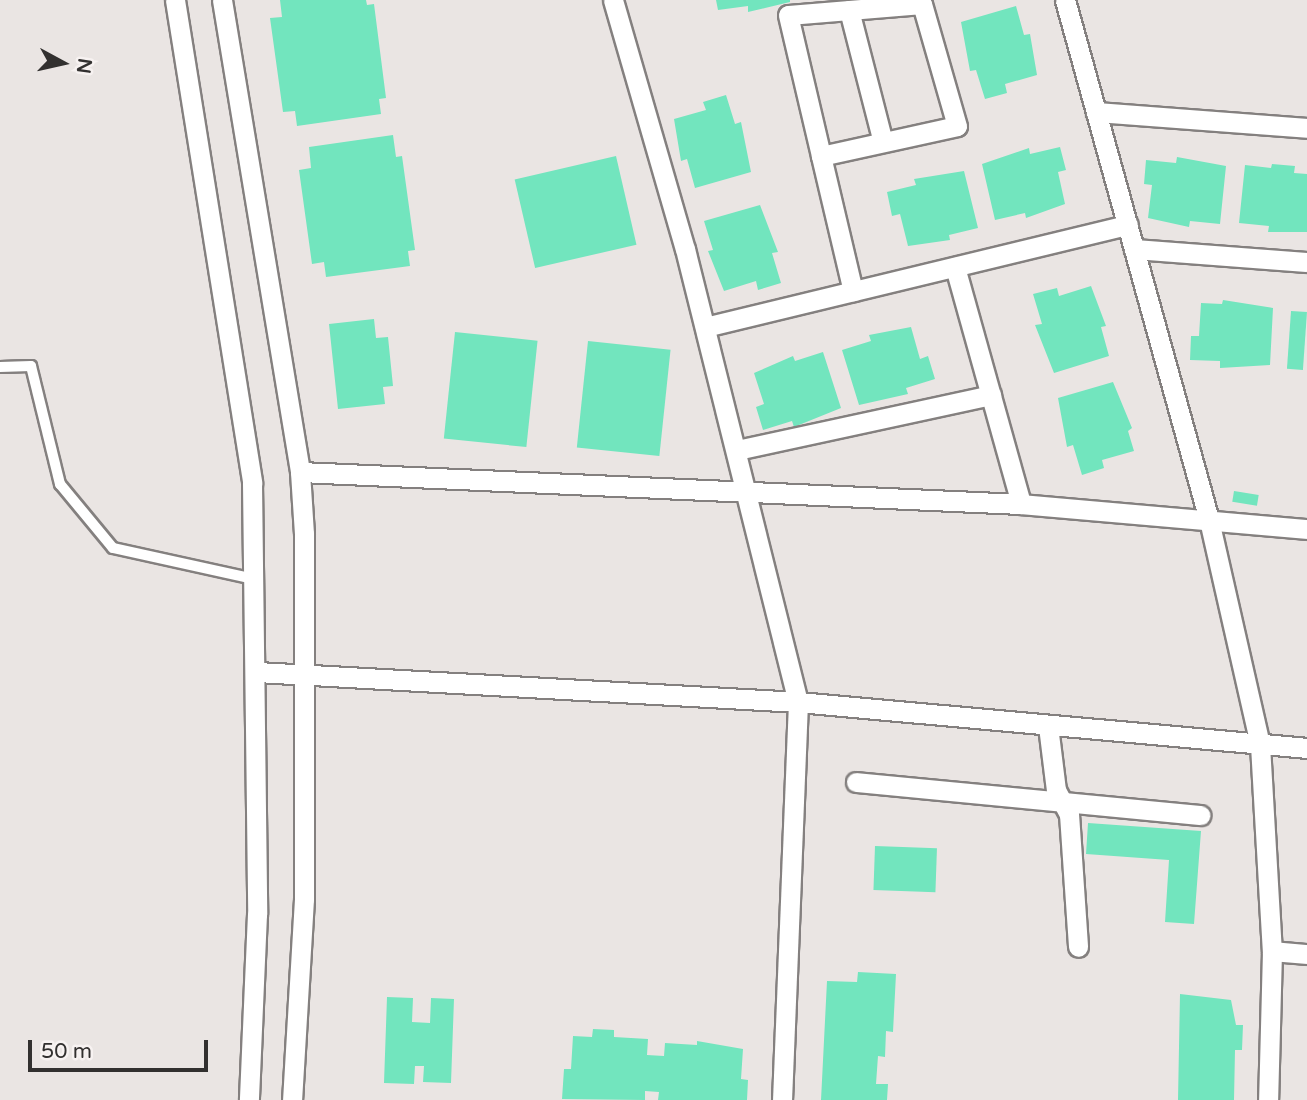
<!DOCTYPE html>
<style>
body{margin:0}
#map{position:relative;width:1307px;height:1100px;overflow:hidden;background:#eae5e3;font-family:"Varela Round",sans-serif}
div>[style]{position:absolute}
.building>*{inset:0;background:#72e5be;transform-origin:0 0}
.roads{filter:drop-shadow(2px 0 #84807f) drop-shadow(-2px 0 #84807f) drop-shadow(0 2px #84807f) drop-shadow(0 -2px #84807f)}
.service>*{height:10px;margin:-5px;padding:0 5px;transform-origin:5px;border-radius:5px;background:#fff}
.minor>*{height:19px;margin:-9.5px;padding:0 9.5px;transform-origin:9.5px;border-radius:9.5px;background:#fff}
span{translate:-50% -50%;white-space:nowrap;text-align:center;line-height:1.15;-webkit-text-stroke:7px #f7f2f1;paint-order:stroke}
.north{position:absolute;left:28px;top:28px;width:70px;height:70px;-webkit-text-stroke:5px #f7f2f1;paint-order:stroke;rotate:98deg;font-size:19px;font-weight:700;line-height:28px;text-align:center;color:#32302f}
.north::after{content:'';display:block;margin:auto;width:24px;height:32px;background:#32302f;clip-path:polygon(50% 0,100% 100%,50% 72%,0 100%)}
.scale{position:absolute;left:28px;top:1040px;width:180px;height:32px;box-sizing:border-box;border:4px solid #32302f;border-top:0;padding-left:9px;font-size:21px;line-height:24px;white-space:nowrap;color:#32302f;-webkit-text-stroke:5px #f7f2f1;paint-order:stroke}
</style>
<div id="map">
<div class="building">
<i style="clip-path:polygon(280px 0,366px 0,367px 5px,374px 4px,386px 98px,379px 99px,381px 114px,297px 126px,295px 111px,283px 112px,270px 18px,282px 17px)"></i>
<i style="clip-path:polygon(716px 0,790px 0,790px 2px,748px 12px,748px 6px,718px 10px)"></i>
<i style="clip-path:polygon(1016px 6px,1024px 35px,1030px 34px,1037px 75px,1005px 84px,1007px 93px,985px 99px,976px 70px,970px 71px,961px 22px)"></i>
<i style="clip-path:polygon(726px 95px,735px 124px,741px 122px,751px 172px,695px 188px,687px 159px,681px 161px,674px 119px,706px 110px,703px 102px)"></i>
<i style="clip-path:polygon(393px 135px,396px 157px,402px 156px,415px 250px,408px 251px,410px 266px,326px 277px,324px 262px,312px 264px,299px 170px,311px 168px,309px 147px)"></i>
<i style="clip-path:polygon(1060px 147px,1066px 170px,1058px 172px,1065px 204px,1026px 218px,1025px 213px,995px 220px,982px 164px,1029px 148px,1030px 154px)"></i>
<i style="left:616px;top:156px;width:91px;height:104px;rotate:77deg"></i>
<i style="clip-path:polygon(1177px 157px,1226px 166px,1220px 224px,1190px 221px,1189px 227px,1148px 218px,1152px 185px,1144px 184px,1146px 160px,1176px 163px)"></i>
<i style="clip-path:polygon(1272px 164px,1295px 166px,1294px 173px,1307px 174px,1307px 232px,1268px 232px,1269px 226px,1239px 223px,1245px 165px,1271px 168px)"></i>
<i style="clip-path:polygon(964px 171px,978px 228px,949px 235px,950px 240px,908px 246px,900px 214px,892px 216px,887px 192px,916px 185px,914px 179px)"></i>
<i style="clip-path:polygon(760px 205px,778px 252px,772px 253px,781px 283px,758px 290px,756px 281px,724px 291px,708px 251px,713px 250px,704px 221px)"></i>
<i style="clip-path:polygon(1091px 286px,1106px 326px,1101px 327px,1109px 356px,1054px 373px,1035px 325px,1042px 324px,1033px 294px,1057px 288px,1059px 296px)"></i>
<i style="clip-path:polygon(1223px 300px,1273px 308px,1270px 365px,1220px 368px,1220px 361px,1190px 360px,1191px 336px,1199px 336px,1201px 303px,1222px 304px)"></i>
<i style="left:1291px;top:311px;width:16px;height:58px;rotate:4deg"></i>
<i style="clip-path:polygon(374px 319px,376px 338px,388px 337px,393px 386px,383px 387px,385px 404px,338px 409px,329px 324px)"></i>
<i style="clip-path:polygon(911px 327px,920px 359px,928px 356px,935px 379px,906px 388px,908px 394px,859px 405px,842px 350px,871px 341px,869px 335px)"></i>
<i style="left:455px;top:332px;width:83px;height:107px;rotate:6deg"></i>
<i style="left:588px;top:341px;width:83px;height:107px;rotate:6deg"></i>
<i style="clip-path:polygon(823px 352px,841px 408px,794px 427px,792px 421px,763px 430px,756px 407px,764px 404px,754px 373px,793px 356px,795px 361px)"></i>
<i style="clip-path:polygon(1113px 382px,1132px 428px,1128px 431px,1134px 451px,1102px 460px,1104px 468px,1082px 475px,1073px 445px,1067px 447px,1058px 398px)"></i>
<i style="left:1234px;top:491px;width:25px;height:11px;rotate:9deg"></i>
<i style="clip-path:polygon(1088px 823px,1201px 831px,1194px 924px,1165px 922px,1169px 860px,1086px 854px)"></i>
<i style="left:875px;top:846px;width:62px;height:44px;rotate:2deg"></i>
<i style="clip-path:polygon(858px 972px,896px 974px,893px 1032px,886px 1031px,885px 1057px,878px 1056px,876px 1084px,888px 1084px,887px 1100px,821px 1100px,827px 981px,857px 982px)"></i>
<i style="clip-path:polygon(1180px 994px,1231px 1000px,1236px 1025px,1243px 1025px,1242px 1050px,1235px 1050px,1234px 1100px,1178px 1100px)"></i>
<i style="clip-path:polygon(387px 997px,413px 998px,412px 1022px,430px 1023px,431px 998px,454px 999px,451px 1083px,423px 1082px,424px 1066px,415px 1066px,414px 1084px,384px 1083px)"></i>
<i style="clip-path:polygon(593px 1029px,614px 1030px,614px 1037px,648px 1039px,647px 1055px,664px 1056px,665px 1043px,697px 1045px,697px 1041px,743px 1049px,741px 1079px,748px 1080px,747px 1100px,658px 1100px,659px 1092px,645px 1091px,645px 1100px,562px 1099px,564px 1069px,571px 1069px,573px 1036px,592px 1037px)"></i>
</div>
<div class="roads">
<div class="service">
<i style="left:0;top:367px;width:31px;rotate:-2deg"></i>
<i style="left:31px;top:366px;width:122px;rotate:76.2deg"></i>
<i style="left:60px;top:484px;width:83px;rotate:50.4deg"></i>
<i style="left:113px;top:548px;width:144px;rotate:12.4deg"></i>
</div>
<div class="minor">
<i style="left:175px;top:0;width:489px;rotate:80.9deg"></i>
<i style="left:252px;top:483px;width:431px;rotate:89.3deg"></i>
<i style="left:257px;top:914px;width:186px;rotate:92.5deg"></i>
<i style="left:222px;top:0;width:478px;rotate:80.6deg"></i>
<i style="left:300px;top:472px;width:62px;rotate:86.3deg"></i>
<i style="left:304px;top:534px;width:365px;rotate:90deg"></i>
<i style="left:304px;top:899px;width:201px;rotate:93.4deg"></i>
<i style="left:613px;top:0;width:259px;rotate:73.9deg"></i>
<i style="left:685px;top:249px;width:467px;rotate:76deg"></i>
<i style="left:798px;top:702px;width:398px;rotate:92.3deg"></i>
<i style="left:1065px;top:0;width:540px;rotate:74.52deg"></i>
<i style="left:1209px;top:520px;width:231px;rotate:77.2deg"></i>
<i style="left:1260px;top:745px;width:206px;rotate:86.7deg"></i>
<i style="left:1272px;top:951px;width:149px;rotate:91.5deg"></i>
<i style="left:849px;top:10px;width:136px;rotate:75.6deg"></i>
<i style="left:1096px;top:112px;width:212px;rotate:4.3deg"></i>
<i style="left:821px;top:156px;width:139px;rotate:-12.4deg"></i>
<i style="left:957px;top:126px;width:127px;rotate:-106deg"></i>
<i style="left:922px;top:4px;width:134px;rotate:175.3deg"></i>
<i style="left:788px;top:15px;width:145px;rotate:76.8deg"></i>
<i style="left:821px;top:156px;width:139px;rotate:76.7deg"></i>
<i style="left:1134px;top:249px;width:173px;rotate:4.3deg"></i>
<i style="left:955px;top:267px;width:246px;rotate:74.4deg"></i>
<i style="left:705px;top:327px;width:435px;rotate:-13.6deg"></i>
<i style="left:737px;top:450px;width:260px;rotate:-12.2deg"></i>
<i style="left:300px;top:472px;width:722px;rotate:2.54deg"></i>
<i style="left:1021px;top:504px;width:287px;rotate:5deg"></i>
<i style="left:257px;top:672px;width:542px;rotate:3.17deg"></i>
<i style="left:798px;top:702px;width:511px;rotate:5.16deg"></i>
<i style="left:1048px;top:726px;width:64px;rotate:82.9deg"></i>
<i style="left:1056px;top:790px;width:27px;rotate:62deg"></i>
<i style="left:1069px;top:814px;width:133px;rotate:86.1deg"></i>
<i style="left:856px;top:782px;width:346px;rotate:5.5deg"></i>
<i style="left:1272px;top:951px;width:35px;rotate:5deg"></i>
</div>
</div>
<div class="north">N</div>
<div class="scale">50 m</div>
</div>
